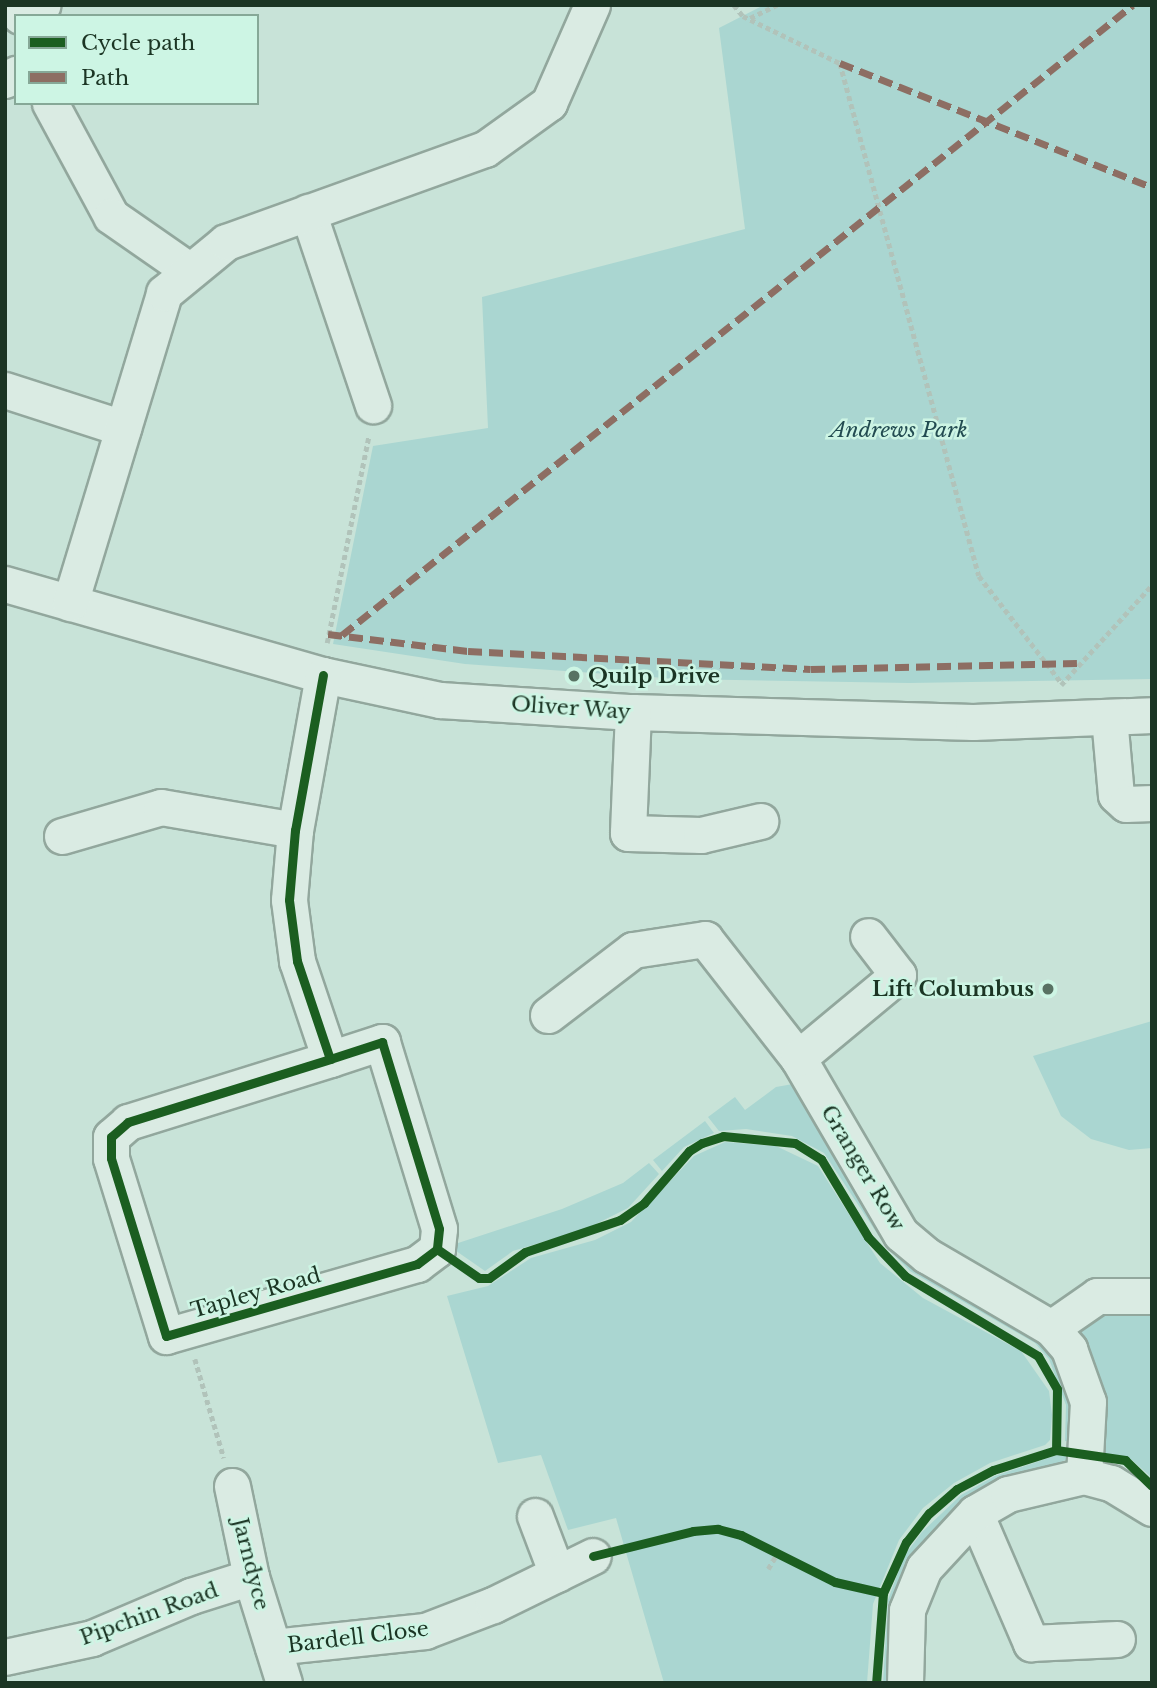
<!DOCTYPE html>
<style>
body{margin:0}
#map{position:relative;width:1157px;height:1688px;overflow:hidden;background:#c8e3d8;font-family:"Libre Baskerville",serif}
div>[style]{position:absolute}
.green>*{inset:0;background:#aad6d1}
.path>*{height:4.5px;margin-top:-2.25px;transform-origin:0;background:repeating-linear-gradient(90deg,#b1c3ba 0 5px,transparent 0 8.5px)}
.roads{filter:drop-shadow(2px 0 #92a79d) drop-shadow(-2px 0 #92a79d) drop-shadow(0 2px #92a79d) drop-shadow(0 -2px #92a79d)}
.minor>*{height:35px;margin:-17.5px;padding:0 17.5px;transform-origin:17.5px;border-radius:17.5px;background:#daebe3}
.quiet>*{height:7px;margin-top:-3.5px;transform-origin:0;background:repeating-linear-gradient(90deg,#8d6e63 0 14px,transparent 0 21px)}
.cycleway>*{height:9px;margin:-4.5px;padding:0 4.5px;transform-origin:4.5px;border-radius:4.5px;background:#1b5e20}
.dots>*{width:19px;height:19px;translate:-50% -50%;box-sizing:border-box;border:4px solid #cdf5e4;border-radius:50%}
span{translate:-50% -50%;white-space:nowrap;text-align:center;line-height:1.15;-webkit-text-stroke:5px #cdf5e4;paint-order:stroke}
.park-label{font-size:21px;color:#224b51;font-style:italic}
.poi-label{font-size:21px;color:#1b3524;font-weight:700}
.left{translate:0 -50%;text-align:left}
.right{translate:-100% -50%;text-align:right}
.street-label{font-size:21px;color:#1b3524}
.frame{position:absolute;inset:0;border:7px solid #1b3524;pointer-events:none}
.legend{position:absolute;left:14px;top:14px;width:245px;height:91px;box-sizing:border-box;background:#cdf5e4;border:2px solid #86a897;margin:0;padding:9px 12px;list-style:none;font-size:21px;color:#1b3524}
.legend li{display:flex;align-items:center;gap:14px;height:35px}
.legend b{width:35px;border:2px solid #86a897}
</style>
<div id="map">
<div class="green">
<i style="clip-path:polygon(764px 5px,1152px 5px,1152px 679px,909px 683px,679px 679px,465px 664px,333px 644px,373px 446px,488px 428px,482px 297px,745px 229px,719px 28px)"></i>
<i style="clip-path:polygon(1152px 1021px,1152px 1148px,1129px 1150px,1091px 1139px,1061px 1116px,1033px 1056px)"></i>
<i style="clip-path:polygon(793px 1084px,852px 1174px,1045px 1334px,1069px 1369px,1076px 1443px,1065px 1441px,1066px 1405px,1049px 1359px,1035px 1343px,910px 1271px,886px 1247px,824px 1153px,792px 1136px,746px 1129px,719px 1131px,708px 1117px,735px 1097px,745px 1110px,776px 1087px)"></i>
<i style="clip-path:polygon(705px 1121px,714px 1133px,684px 1147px,662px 1171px,653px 1160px)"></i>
<i style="clip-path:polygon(725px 1142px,776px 1146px,818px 1166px,880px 1263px,923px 1298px,1021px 1351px,1049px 1391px,1052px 1415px,1050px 1440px,1045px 1445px,990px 1463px,954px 1483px,923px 1508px,899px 1540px,873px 1604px,867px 1683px,664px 1683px,616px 1518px,568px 1530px,541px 1455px,498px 1463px,447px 1296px,488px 1286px,531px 1258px,595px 1240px,631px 1222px,694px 1156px)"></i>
<i style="clip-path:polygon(649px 1163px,659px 1174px,628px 1208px,588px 1228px,513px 1251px,485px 1271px,449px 1246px,562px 1209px,623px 1183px)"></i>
<i style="clip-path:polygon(1106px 1306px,1152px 1309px,1152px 1478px,1132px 1460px,1094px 1452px,1065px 1327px)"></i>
<i style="clip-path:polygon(1057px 1455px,1072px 1457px,966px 1504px,892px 1683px,883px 1683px,888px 1600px,904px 1556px,922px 1532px,961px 1495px,995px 1476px)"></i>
</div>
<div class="path">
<i style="left:734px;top:5px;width:14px;rotate:51deg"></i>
<i style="left:743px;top:16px;width:108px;rotate:25.9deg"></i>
<i style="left:840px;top:63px;width:531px;rotate:74.84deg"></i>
<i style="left:979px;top:576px;width:134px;rotate:52.3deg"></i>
<i style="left:750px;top:18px;width:30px;rotate:-26deg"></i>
<i style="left:327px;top:643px;width:212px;rotate:-78.6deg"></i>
<i style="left:1061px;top:685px;width:135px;rotate:-47.7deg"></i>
<i style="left:195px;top:1359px;width:103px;rotate:73.7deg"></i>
<i style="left:768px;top:1569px;width:17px;rotate:-59deg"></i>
</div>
<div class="roads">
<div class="minor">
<i style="left:20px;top:16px;width:25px;rotate:-26deg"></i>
<i style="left:5px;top:80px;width:13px;rotate:-29deg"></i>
<i style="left:50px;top:103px;width:128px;rotate:61.6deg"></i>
<i style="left:111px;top:216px;width:96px;rotate:34.8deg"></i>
<i style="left:308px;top:212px;width:204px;rotate:71.4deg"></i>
<i style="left:5px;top:390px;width:124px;rotate:17.9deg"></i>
<i style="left:5px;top:584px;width:331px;rotate:16deg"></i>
<i style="left:323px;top:675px;width:120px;rotate:12.1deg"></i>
<i style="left:440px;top:700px;width:193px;rotate:3.6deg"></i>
<i style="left:633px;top:712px;width:340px;rotate:1.7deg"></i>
<i style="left:973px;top:722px;width:179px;rotate:-2.2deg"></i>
<i style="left:70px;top:603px;width:324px;rotate:-73.1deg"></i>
<i style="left:164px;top:293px;width:80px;rotate:-39.4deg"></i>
<i style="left:226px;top:242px;width:275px;rotate:-19.8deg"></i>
<i style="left:485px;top:149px;width:79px;rotate:-35.7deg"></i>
<i style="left:549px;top:103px;width:107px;rotate:-66.3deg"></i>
<i style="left:323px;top:675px;width:158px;rotate:100.2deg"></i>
<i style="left:295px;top:830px;width:70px;rotate:94.9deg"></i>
<i style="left:289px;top:900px;width:62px;rotate:82.5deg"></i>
<i style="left:297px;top:961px;width:103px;rotate:71.4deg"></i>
<i style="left:330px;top:1059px;width:55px;rotate:-18.1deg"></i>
<i style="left:382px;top:1042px;width:195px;rotate:73deg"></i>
<i style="left:439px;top:1229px;width:20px;rotate:96deg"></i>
<i style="left:437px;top:1249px;width:25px;rotate:143deg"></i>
<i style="left:417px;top:1264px;width:261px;rotate:164deg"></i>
<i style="left:166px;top:1336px;width:186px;rotate:-107.2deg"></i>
<i style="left:111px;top:1158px;width:21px;rotate:-90deg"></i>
<i style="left:111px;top:1137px;width:23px;rotate:-41deg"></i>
<i style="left:128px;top:1122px;width:212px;rotate:-17.3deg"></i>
<i style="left:633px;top:712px;width:121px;rotate:92.4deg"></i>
<i style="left:628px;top:833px;width:73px;rotate:1.6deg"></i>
<i style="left:701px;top:835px;width:61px;rotate:-13.3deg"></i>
<i style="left:1109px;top:717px;width:78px;rotate:84.9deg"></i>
<i style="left:1116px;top:795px;width:13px;rotate:42deg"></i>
<i style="left:1126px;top:804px;width:26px;rotate:-2deg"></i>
<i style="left:62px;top:836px;width:103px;rotate:-16.3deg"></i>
<i style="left:161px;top:807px;width:136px;rotate:9.7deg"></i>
<i style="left:548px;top:1015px;width:107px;rotate:-37.4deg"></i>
<i style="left:633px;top:950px;width:73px;rotate:-8.7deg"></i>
<i style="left:705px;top:939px;width:151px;rotate:52deg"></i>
<i style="left:798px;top:1058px;width:204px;rotate:59.7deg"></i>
<i style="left:901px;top:1234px;width:33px;rotate:40deg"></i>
<i style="left:926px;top:1255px;width:145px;rotate:30.3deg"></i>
<i style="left:1051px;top:1328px;width:28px;rotate:49deg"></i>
<i style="left:1069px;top:1349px;width:56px;rotate:70.3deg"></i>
<i style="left:1088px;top:1402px;width:74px;rotate:93.1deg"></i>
<i style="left:798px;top:1058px;width:130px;rotate:-39.7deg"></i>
<i style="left:898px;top:975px;width:49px;rotate:-127.6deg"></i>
<i style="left:1051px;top:1328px;width:56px;rotate:-34.8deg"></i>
<i style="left:1097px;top:1296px;width:55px"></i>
<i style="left:232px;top:1486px;width:93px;rotate:78.2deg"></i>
<i style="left:251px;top:1577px;width:111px;rotate:72.7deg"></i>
<i style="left:975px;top:1513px;width:142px;rotate:66.7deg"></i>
<i style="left:1031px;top:1643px;width:86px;rotate:-2.7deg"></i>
<i style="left:535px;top:1516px;width:62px;rotate:69.2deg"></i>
<i style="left:273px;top:1647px;width:153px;rotate:-6deg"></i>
<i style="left:425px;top:1631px;width:73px;rotate:-20.9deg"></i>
<i style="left:493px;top:1605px;width:111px;rotate:-26.1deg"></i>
<i style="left:5px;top:1657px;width:89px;rotate:-12.3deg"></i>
<i style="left:92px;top:1638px;width:108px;rotate:-23deg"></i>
<i style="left:191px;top:1596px;width:63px;rotate:-17.6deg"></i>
<i style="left:905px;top:1683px;width:73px;rotate:-88.4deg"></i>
<i style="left:907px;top:1610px;width:45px;rotate:-68deg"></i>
<i style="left:924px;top:1568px;width:75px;rotate:-47.2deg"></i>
<i style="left:975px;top:1513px;width:38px;rotate:-30deg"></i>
<i style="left:1008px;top:1494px;width:78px;rotate:-13.3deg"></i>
<i style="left:1084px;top:1476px;width:28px;rotate:15deg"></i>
<i style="left:1111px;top:1483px;width:48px;rotate:31.4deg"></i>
</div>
</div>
<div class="quiet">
<i style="left:840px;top:63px;width:336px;rotate:21.7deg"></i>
<i style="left:328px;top:634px;width:141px;rotate:6.9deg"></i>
<i style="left:468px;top:651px;width:343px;rotate:3deg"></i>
<i style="left:811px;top:669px;width:266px;rotate:-1.3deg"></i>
<i style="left:342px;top:635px;width:1011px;rotate:-38.54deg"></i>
</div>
<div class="cycleway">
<i style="left:323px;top:675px;width:158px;rotate:100.2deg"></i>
<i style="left:295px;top:830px;width:70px;rotate:94.9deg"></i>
<i style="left:289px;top:900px;width:62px;rotate:82.5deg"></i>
<i style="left:297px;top:961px;width:103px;rotate:71.4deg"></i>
<i style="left:330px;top:1059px;width:55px;rotate:-18.1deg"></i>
<i style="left:382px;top:1042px;width:195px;rotate:73deg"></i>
<i style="left:439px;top:1229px;width:20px;rotate:96deg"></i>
<i style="left:437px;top:1249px;width:25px;rotate:143deg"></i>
<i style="left:417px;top:1264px;width:261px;rotate:164deg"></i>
<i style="left:166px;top:1336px;width:186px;rotate:-107.2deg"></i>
<i style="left:111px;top:1158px;width:21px;rotate:-90deg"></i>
<i style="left:111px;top:1137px;width:23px;rotate:-41deg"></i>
<i style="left:128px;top:1122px;width:212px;rotate:-17.3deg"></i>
<i style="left:437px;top:1249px;width:51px;rotate:34.6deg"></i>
<i style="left:479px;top:1278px;width:10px"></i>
<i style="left:489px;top:1278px;width:44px;rotate:-35.8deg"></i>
<i style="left:525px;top:1252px;width:100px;rotate:-18.6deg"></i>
<i style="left:620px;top:1220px;width:29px;rotate:-35deg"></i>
<i style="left:644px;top:1203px;width:69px;rotate:-49.1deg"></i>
<i style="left:689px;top:1151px;width:15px;rotate:-32deg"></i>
<i style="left:702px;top:1143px;width:22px;rotate:-18deg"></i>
<i style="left:723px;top:1136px;width:72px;rotate:5.6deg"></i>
<i style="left:795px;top:1143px;width:31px;rotate:32deg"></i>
<i style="left:821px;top:1159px;width:91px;rotate:58.9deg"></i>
<i style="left:868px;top:1237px;width:54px;rotate:46.5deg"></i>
<i style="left:905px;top:1276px;width:155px;rotate:31deg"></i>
<i style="left:1038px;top:1356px;width:38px;rotate:60deg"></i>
<i style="left:1057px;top:1389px;width:61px;rotate:90.9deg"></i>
<i style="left:1056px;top:1450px;width:66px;rotate:162.4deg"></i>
<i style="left:993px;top:1470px;width:41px;rotate:152.2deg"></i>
<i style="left:957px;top:1489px;width:37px;rotate:139deg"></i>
<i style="left:929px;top:1513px;width:37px;rotate:128deg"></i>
<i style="left:906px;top:1542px;width:56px;rotate:114.3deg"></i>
<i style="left:883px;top:1593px;width:90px;rotate:94.4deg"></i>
<i style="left:1056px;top:1450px;width:70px;rotate:8.2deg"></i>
<i style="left:1125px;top:1460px;width:37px;rotate:44deg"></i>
<i style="left:593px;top:1556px;width:103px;rotate:-14deg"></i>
<i style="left:693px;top:1531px;width:25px;rotate:-5deg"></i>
<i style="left:718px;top:1529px;width:24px;rotate:15deg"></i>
<i style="left:741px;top:1535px;width:105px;rotate:26.6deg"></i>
<i style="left:835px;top:1582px;width:49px;rotate:12.9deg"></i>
</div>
<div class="dots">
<i style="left:574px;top:676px;background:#587263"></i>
<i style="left:1048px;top:989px;background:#587263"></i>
</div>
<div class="park-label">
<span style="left:899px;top:430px">Andrews Park</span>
</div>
<div class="poi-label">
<span class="left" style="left:588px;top:676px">Quilp Drive</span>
<span class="right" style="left:1034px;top:989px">Lift Columbus</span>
</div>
<div class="street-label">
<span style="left:571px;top:708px;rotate:4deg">Oliver Way</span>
<span style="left:863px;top:1168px;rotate:59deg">Granger Row</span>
<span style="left:256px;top:1293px;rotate:-16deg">Tapley Road</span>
<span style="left:251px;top:1564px;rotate:76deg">Jarndyce</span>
<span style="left:149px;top:1614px;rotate:-20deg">Pipchin Road</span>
<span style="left:358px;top:1637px;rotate:-7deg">Bardell Close</span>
</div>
<div class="frame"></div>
<ul class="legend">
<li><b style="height:9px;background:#1b5e20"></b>Cycle path</li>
<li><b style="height:9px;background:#8d6e63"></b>Path</li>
</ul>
</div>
